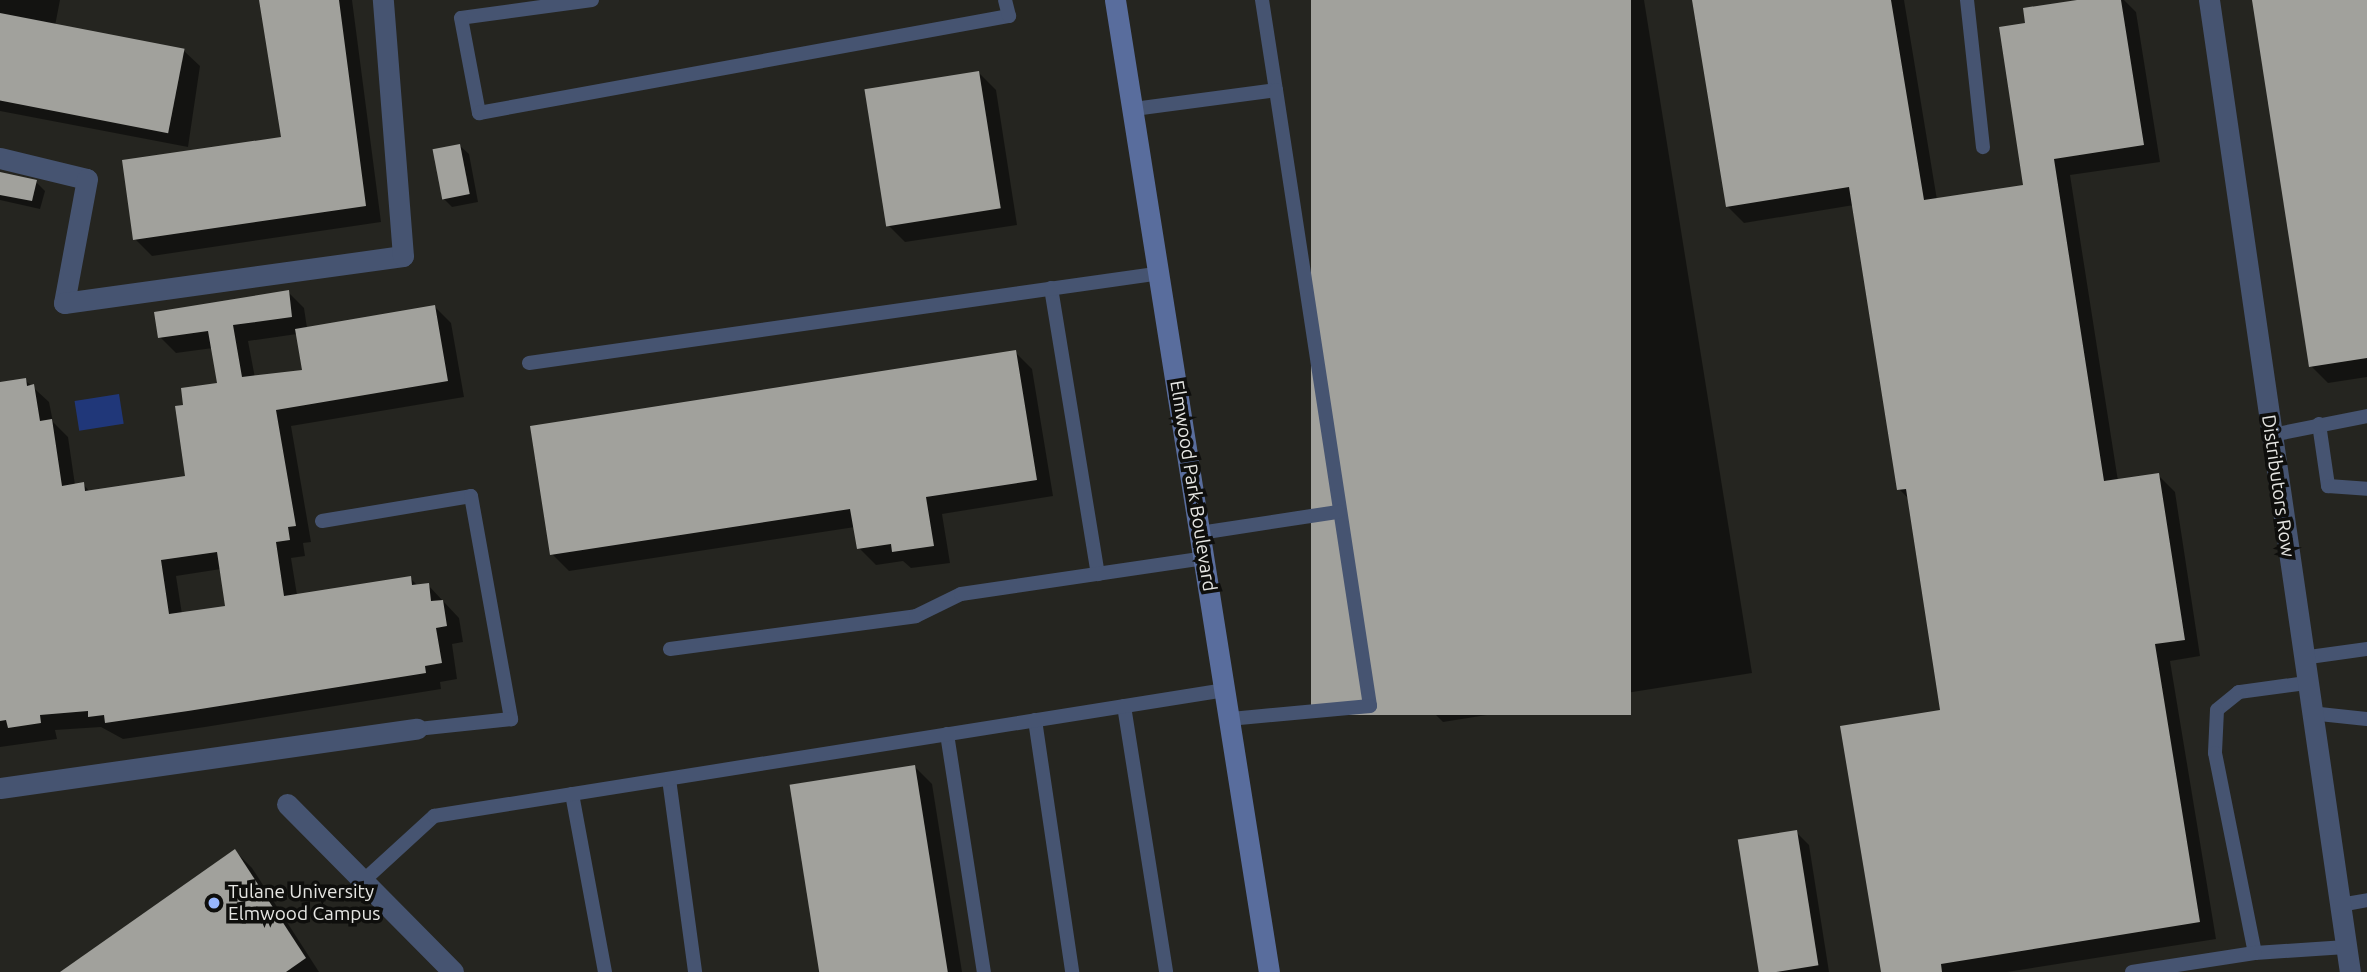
<!DOCTYPE html>
<style>
body{margin:0}
#map{position:relative;width:2367px;height:972px;overflow:hidden;background:#252520;font-family:Ubuntu,sans-serif}
div>[style]{position:absolute}
.water>*{inset:0;background:#203779;transform-origin:0 0}
.shadow>*{inset:0;background:#0007}
.building>*{inset:0;background:#a1a19c;transform-origin:0 0}
.lane>*{height:14px;margin:-7px;padding:0 7px;transform-origin:7px;border-radius:7px;background:#465471}
.street>*{height:21px;margin:-10.5px;padding:0 10.5px;transform-origin:10.5px;border-radius:10.5px;background:#465471}
.secondary>*{height:21px;margin:-10.5px;padding:0 10.5px;transform-origin:10.5px;border-radius:10.5px;background:#596d9d}
.dots>*{width:19px;height:19px;translate:-50% -50%;box-sizing:border-box;border:4px solid #0e0e0c;border-radius:50%}
span{translate:-50% -50%;white-space:nowrap;text-align:center;line-height:1.15;-webkit-text-stroke:7px #0e0e0c;paint-order:stroke}
.street-label{font-size:19px;color:#e6e6e3}
.poi-label{font-size:19px;color:#e6e6e3}
.left{translate:0 -50%;text-align:left}
</style>
<div id="map">
<div class="water">
<i style="left:119px;top:394px;width:30px;height:45px;rotate:81deg"></i>
</div>
<div class="shadow">
<i style="clip-path:polygon(0 0,60px 0,55px 26px,184px 51px,200px 66px,188px 147px,0 111px)"></i>
<i style="clip-path:polygon(261px 0,352px 0,381px 222px,152px 256px,135px 239px,283px 138px)"></i>
<i style="clip-path:polygon(1313px 0,1644px 0,1752px 673px,1443px 722px,1426px 705px)"></i>
<i style="clip-path:polygon(1694px 0,1904px 0,1937px 200px,2025px 186px,2027px 24px,2089px 0,2124px 0,2136px 12px,2160px 162px,2070px 175px,2118px 481px,2158px 475px,2175px 492px,2200px 656px,2170px 661px,2216px 939px,2007px 972px,1882px 972px,1942px 711px,1910px 500px,1899px 489px,1854px 205px,1744px 223px,1727px 206px)"></i>
<i style="clip-path:polygon(2254px 0,2367px 0,2367px 377px,2328px 383px,2311px 366px)"></i>
<i style="clip-path:polygon(979px 73px,996px 90px,1017px 225px,905px 242px,888px 225px)"></i>
<i style="clip-path:polygon(460px 146px,469px 154px,478px 202px,452px 207px,443px 198px)"></i>
<i style="clip-path:polygon(0 173px,36px 182px,45px 191px,40px 209px,0 200px)"></i>
<i style="clip-path:polygon(evenodd,288px 292px,304px 308px,307px 328px,435px 307px,451px 323px,464px 397px,291px 426px,311px 542px,303px 543px,305px 556px,291px 558px,297px 595px,410px 578px,418px 586px,428px 585px,459px 618px,463px 642px,452px 644px,457px 679px,440px 682px,441px 689px,205px 727px,123px 739px,101px 727px,55px 730px,57px 739px,0 747px,0 384px,25px 380px,49px 402px,53px 422px,68px 437px,75px 485px,83px 484px,90px 492px,187px 477px,185px 407px,219px 385px,213px 348px,176px 353px,160px 337px,288px 292px,297px 334px,304px 371px,255px 378px,248px 341px,297px 334px,288px 292px,221px 569px,227px 607px,182px 614px,176px 576px,221px 569px)"></i>
<i style="clip-path:polygon(1015px 352px,1032px 369px,1053px 496px,942px 514px,950px 563px,911px 568px,903px 561px,876px 565px,859px 548px,855px 527px,569px 571px,552px 554px)"></i>
<i style="clip-path:polygon(915px 767px,932px 784px,962px 972px,821px 972px)"></i>
<i style="clip-path:polygon(1796px 832px,1809px 845px,1829px 972px,1761px 972px,1740px 841px)"></i>
<i style="clip-path:polygon(235px 851px,252px 868px,319px 972px,63px 972px)"></i>
</div>
<div class="building">
<i style="clip-path:polygon(259px 0,339px 0,366px 206px,133px 240px,122px 160px,281px 137px)"></i>
<i style="left:1311px;top:0;width:320px;height:715px"></i>
<i style="clip-path:polygon(1692px 0,1891px 0,1924px 200px,2023px 185px,1999px 27px,2025px 23px,2023px 8px,2077px 0,2121px 0,2144px 145px,2054px 159px,2104px 481px,2159px 473px,2185px 640px,2155px 644px,2200px 922px,1941px 964px,1942px 972px,1881px 972px,1840px 726px,1940px 710px,1906px 489px,1897px 490px,1849px 187px,1726px 207px)"></i>
<i style="clip-path:polygon(2252px 0,2367px 0,2367px 358px,2309px 367px)"></i>
<i style="left:0;top:13px;width:188px;height:86px;rotate:11deg"></i>
<i style="left:979px;top:71px;width:139px;height:116px;rotate:81deg"></i>
<i style="left:460px;top:144px;width:51px;height:28px;rotate:79deg"></i>
<i style="clip-path:polygon(0 172px,37px 180px,32px 201px,0 195px)"></i>
<i style="clip-path:polygon(evenodd,289px 290px,292px 317px,233px 325px,242px 377px,302px 370px,295px 329px,435px 305px,448px 381px,276px 410px,296px 526px,288px 527px,290px 540px,276px 542px,284px 596px,411px 576px,412px 585px,429px 583px,431px 601px,443px 600px,447px 626px,436px 628px,442px 663px,425px 666px,426px 673px,188px 711px,105px 723px,104px 715px,88px 717px,88px 711px,40px 715px,41px 723px,8px 728px,6px 720px,0 721px,0 382px,26px 378px,27px 386px,34px 384px,40px 421px,52px 419px,62px 486px,84px 482px,85px 491px,185px 476px,175px 406px,183px 405px,181px 388px,217px 383px,208px 331px,158px 338px,154px 312px,289px 290px,217px 552px,225px 606px,169px 614px,161px 560px,217px 552px)"></i>
<i style="clip-path:polygon(1016px 350px,1037px 480px,926px 497px,934px 546px,892px 552px,891px 544px,857px 549px,850px 509px,550px 555px,530px 426px)"></i>
<i style="left:915px;top:765px;width:210px;height:127px;rotate:81deg"></i>
<i style="left:1797px;top:830px;width:137px;height:60px;rotate:81deg"></i>
<i style="clip-path:polygon(235px 849px,306px 958px,286px 972px,60px 972px)"></i>
</div>
<div class="lane">
<i style="left:592px;top:0;width:132px;rotate:172.2deg"></i>
<i style="left:461px;top:18px;width:97px;rotate:79.3deg"></i>
<i style="left:479px;top:113px;width:539px;rotate:-10.37deg"></i>
<i style="left:1009px;top:16px;width:16px;rotate:-104deg"></i>
<i style="left:1262px;top:0;width:91px;rotate:81.2deg"></i>
<i style="left:1967px;top:0;width:148px;rotate:83.8deg"></i>
<i style="left:1134px;top:109px;width:143px;rotate:-7.6deg"></i>
<i style="left:1276px;top:90px;width:623px;rotate:81.32deg"></i>
<i style="left:1370px;top:706px;width:142px;rotate:174.7deg"></i>
<i style="left:1051px;top:288px;width:290px;rotate:80.7deg"></i>
<i style="left:529px;top:363px;width:638px;rotate:-8.1deg"></i>
<i style="left:2319px;top:424px;width:63px;rotate:81.7deg"></i>
<i style="left:2328px;top:486px;width:39px;rotate:4deg"></i>
<i style="left:2272px;top:435px;width:97px;rotate:-11.3deg"></i>
<i style="left:322px;top:521px;width:151px;rotate:-9.5deg"></i>
<i style="left:471px;top:496px;width:227px;rotate:79.8deg"></i>
<i style="left:511px;top:719px;width:95px;rotate:173.9deg"></i>
<i style="left:1200px;top:533px;width:140px;rotate:-8.7deg"></i>
<i style="left:670px;top:649px;width:248px;rotate:-7.6deg"></i>
<i style="left:916px;top:616px;width:50px;rotate:-26.1deg"></i>
<i style="left:961px;top:594px;width:246px;rotate:-8.4deg"></i>
<i style="left:2302px;top:658px;width:66px;rotate:-7.9deg"></i>
<i style="left:2306px;top:683px;width:68px;rotate:172.3deg"></i>
<i style="left:2239px;top:692px;width:28px;rotate:141deg"></i>
<i style="left:2217px;top:710px;width:43px;rotate:92.7deg"></i>
<i style="left:2215px;top:753px;width:204px;rotate:78.7deg"></i>
<i style="left:2255px;top:953px;width:91px;rotate:-3.8deg"></i>
<i style="left:1124px;top:706px;width:269px;rotate:81deg"></i>
<i style="left:2310px;top:713px;width:57px;rotate:6deg"></i>
<i style="left:1035px;top:720px;width:255px;rotate:81.6deg"></i>
<i style="left:947px;top:734px;width:241px;rotate:81.2deg"></i>
<i style="left:669px;top:779px;width:195px;rotate:82.3deg"></i>
<i style="left:572px;top:794px;width:181px;rotate:79.5deg"></i>
<i style="left:362px;top:882px;width:98px;rotate:-42.5deg"></i>
<i style="left:434px;top:816px;width:801px;rotate:-9.05deg"></i>
<i style="left:2340px;top:905px;width:27px;rotate:-10deg"></i>
<i style="left:2132px;top:972px;width:124px;rotate:-8.8deg"></i>
</div>
<div class="street">
<i style="left:2209px;top:0;width:982px;rotate:81.75deg"></i>
<i style="left:0;top:158px;width:89px;rotate:13.6deg"></i>
<i style="left:87px;top:179px;width:126px;rotate:100.5deg"></i>
<i style="left:64px;top:303px;width:342px;rotate:-7.9deg"></i>
<i style="left:403px;top:256px;width:257px;rotate:-94.5deg"></i>
<i style="left:0;top:788px;width:421px;rotate:-8.1deg"></i>
<i style="left:287px;top:804px;width:236px;rotate:45.3deg"></i>
</div>
<div class="secondary">
<i style="left:1115px;top:0;width:984px;rotate:81deg"></i>
</div>
<div class="dots">
<i style="left:214px;top:903px;background:#97b6fd"></i>
</div>
<div class="street-label">
<span style="left:1193px;top:486px;rotate:81deg">Elmwood Park Boulevard</span>
<span style="left:2278px;top:486px;rotate:82deg">Distributors Row</span>
</div>
<div class="poi-label">
<span class="left" style="left:228px;top:903px">Tulane University<br>Elmwood Campus</span>
</div>
</div>
